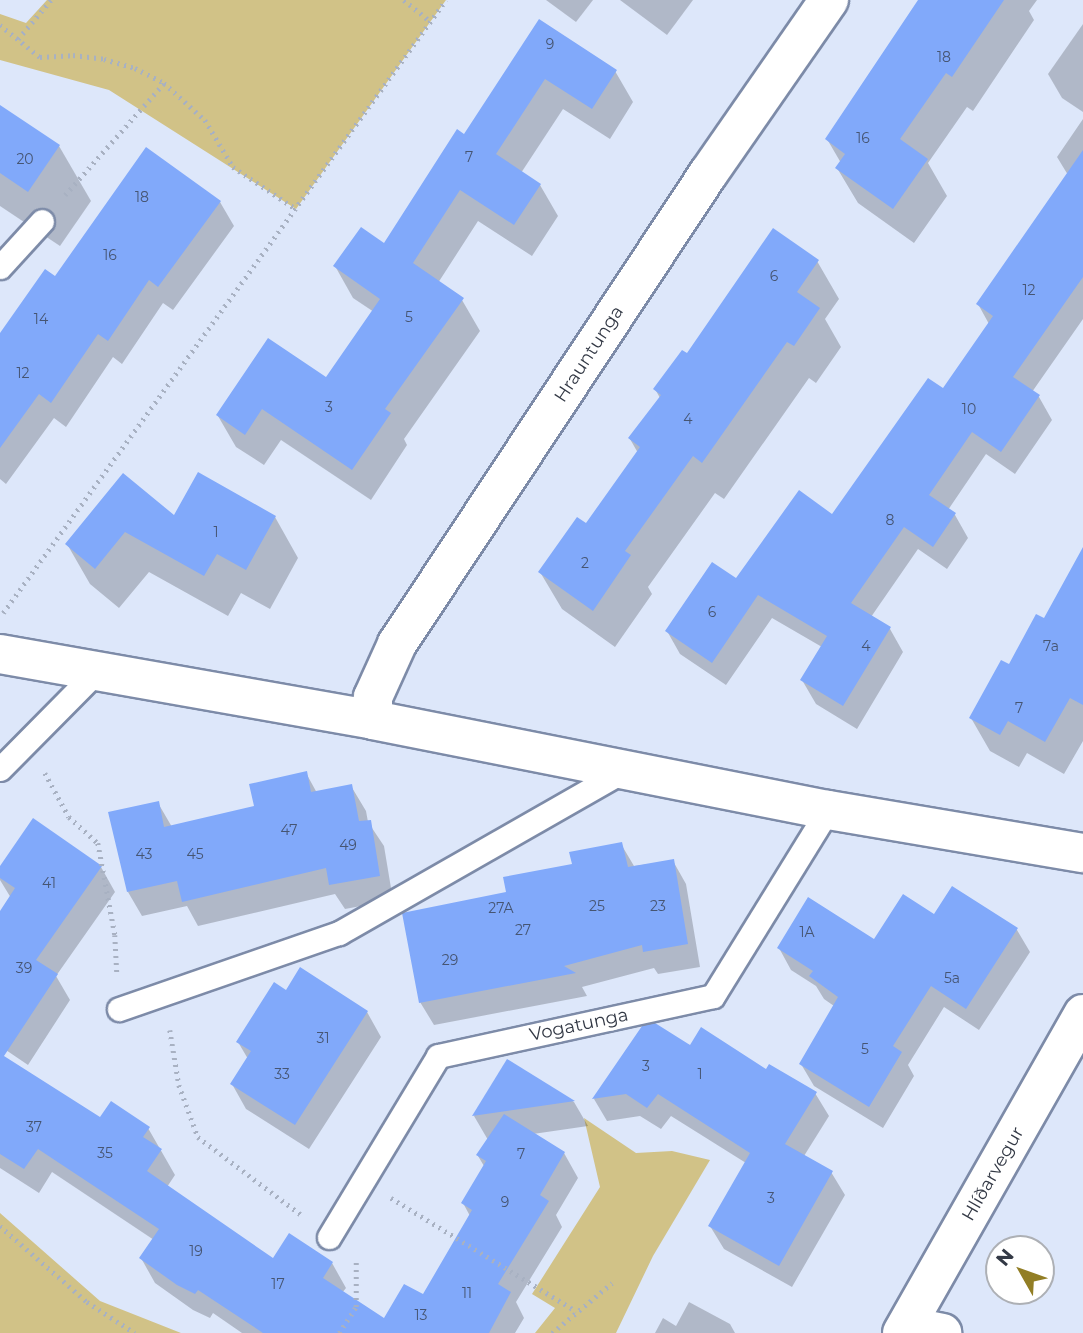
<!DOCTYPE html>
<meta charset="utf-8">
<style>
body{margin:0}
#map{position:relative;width:1083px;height:1333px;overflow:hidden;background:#dde7fa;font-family:Montserrat,sans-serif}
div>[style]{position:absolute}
.green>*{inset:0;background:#d1c287}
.shadow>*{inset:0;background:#0003}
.building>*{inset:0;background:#81a9fa}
.path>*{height:4.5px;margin-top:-2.25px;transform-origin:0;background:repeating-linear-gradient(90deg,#a8b1c2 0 2px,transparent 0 7px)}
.roads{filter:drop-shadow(2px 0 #7d8ba8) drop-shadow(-2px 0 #7d8ba8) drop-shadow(0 2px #7d8ba8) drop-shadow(0 -2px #7d8ba8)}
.service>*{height:23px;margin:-11.5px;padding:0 11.5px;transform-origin:11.5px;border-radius:11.5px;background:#fff}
.minor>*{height:38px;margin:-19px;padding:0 19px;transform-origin:19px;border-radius:19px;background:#fff}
span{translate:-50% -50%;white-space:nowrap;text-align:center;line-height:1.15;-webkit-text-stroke:6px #fff;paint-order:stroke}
.number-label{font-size:14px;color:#465572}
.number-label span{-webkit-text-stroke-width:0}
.street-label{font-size:18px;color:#333945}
.north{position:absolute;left:985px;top:1235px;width:70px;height:70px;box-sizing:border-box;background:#fff;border:2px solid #adb0b5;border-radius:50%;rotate:310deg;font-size:19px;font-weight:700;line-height:28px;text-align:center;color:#333945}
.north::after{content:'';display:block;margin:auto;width:24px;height:32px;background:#927e25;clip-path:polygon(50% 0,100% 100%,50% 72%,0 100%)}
</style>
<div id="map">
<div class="green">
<i style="clip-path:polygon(47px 0,446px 0,296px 209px,109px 90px,0 60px,0 14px,26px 23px)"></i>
<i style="clip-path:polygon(584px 1118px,636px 1153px,672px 1151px,710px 1160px,653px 1256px,616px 1333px,535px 1333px,555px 1308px,532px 1294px,600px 1187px)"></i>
<i style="clip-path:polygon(0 1213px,100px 1301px,181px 1333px,0 1333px)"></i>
</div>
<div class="shadow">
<i style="clip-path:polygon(546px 0,593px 0,576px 22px)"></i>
<i style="clip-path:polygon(620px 0,693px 0,667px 35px)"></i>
<i style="clip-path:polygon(921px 0,1037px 0,1029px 11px,1034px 20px,973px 111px,967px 107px,928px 163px,947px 196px,914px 243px,858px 203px,837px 168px,841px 163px,827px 139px)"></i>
<i style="clip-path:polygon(539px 21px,615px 71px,633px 102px,610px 139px,563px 109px,521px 173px,540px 185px,558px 216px,532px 256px,478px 221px,438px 283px,462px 300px,480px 331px,404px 439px,407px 445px,371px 500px,281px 440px,264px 465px,236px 447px,218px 416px,326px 380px,374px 312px,353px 298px,335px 266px,384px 245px,465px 137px)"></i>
<i style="clip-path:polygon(1083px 24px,1083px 112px,1062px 98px,1048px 74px)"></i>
<i style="clip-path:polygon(0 107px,59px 146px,91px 201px,60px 246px,0 206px)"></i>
<i style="clip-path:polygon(1083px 119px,1083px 319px,1032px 392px,1039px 397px,1052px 420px,1015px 474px,986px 454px,948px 510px,955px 515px,968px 538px,947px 569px,918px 549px,871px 617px,890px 629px,903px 652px,857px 729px,816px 704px,802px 680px,822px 647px,772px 618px,726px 685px,680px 654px,667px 631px,833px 517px,943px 391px,989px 324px,978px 304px,1068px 175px,1057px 157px)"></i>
<i style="clip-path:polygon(220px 202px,234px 226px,173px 310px,163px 303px,122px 364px,113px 357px,66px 427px,54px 418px,6px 484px,0 479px,0 336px,55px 278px)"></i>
<i style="clip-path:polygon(817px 261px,839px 299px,825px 319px,841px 347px,816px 383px,809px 378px,724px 499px,715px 493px,648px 587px,652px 594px,615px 647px,562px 609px,540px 572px,587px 525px,638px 453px,630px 439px,660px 398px,655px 389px,687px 356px)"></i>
<i style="clip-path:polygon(175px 517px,275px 517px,298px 558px,270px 609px,241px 593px,228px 616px,149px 572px,119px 608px,90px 584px,67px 544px)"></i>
<i style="clip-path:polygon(1083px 551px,1083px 741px,1064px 774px,1027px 753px,1019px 767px,990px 751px,971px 718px,1045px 620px)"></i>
<i style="clip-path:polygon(306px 773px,317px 793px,351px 786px,366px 811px,368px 822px,384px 846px,393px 900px,345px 909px,335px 894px,198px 926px,187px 906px,142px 916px,128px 892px,158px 803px,172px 827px,256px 807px)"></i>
<i style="clip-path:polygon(621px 844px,634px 866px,673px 861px,686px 884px,700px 967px,658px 974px,654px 968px,582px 987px,587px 996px,434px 1025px,420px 1002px,508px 893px)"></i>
<i style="clip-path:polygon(101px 867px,115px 892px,56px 976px,70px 1000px,28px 1065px,0 1046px,0 914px,11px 898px,0 880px,0 869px)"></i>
<i style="clip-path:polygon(934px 916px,1017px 930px,1030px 952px,979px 1030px,944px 1007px,908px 1065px,914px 1076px,883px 1128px,814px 1086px,801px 1064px,834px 1006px,824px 999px,816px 986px,791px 970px,779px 948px,875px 941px)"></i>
<i style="clip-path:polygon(287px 993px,367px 1012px,381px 1037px,309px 1149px,246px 1109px,232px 1084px,248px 1059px,238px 1042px)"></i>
<i style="clip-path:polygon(643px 1027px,815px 1093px,829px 1116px,804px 1156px,831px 1172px,845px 1195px,792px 1287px,724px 1249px,710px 1226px,746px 1163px,671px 1116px,661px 1129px,640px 1116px,607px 1121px,594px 1099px)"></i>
<i style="clip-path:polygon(508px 1061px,574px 1102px,588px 1126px,533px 1134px,564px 1153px,578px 1178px,556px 1215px,562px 1227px,516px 1302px,524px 1318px,515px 1333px,242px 1333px,213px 1313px,210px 1318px,193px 1310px,155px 1283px,141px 1258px,154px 1240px,52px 1172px,39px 1193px,0 1168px,0 1065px,101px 1119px,148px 1128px,175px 1175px,167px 1187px,273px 1260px,332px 1263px,346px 1288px,342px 1293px,384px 1321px,423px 1297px,470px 1216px,463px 1203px,484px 1166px,478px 1156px,488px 1140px,474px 1116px)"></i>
<i style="clip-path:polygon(689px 1302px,730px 1324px,735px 1333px,655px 1333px,663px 1318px,676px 1326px)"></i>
</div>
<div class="building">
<i style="clip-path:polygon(918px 0,1004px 0,952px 77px,946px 73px,900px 139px,928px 159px,893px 209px,835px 168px,845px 154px,825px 139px)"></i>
<i style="clip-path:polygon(539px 19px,617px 70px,592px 109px,545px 79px,496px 154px,541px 184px,514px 225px,460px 190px,413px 263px,464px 298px,385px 409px,391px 413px,352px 470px,262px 409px,245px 435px,216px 415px,268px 338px,326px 377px,380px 299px,333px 266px,361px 227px,384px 243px,457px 129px,464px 134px)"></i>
<i style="clip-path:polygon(0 105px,60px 145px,28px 192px,0 173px)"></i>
<i style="clip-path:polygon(146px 147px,221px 201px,158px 287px,149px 280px,108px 341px,98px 334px,51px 403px,39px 394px,0 448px,0 333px,45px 269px,55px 276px)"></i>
<i style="clip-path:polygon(1083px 150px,1083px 277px,1013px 377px,1040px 395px,1001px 452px,972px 432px,929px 495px,956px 513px,933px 547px,904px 527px,851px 603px,891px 627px,843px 706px,800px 680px,827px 636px,758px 595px,712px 663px,665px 631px,712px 562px,736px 578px,799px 490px,832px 514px,928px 378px,943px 388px,993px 316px,976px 304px)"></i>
<i style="clip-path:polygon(773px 228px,819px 260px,797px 292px,820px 308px,794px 346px,787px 342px,702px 463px,693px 456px,625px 551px,631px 555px,593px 611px,538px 572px,577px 517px,586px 523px,640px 447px,628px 438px,661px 395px,653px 389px,682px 350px,687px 353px)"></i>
<i style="clip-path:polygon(198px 472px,276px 516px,246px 570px,217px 554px,204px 576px,125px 532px,95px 569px,65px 544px,123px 473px,174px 515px)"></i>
<i style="clip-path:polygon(1083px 547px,1083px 705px,1070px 698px,1045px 742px,1008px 721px,1000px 735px,969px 718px,1001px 660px,1009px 664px,1036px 614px,1044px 618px)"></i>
<i style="clip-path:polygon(307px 771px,311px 792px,352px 784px,359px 821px,371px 820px,380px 876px,329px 885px,326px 868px,182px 902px,177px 881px,127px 892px,108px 812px,159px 801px,164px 827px,254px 806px,249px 784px)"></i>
<i style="clip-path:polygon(33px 818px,102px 866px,36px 960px,58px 974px,4px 1056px,100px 1117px,111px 1101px,150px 1127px,143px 1137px,162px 1149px,147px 1171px,273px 1258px,289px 1233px,333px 1262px,323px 1278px,384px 1318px,404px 1284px,423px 1294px,472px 1210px,461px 1203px,486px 1161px,476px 1155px,504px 1114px,565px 1152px,540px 1195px,549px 1201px,498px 1284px,511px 1292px,489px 1333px,263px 1333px,198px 1290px,195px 1294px,177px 1285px,139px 1258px,159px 1229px,38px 1149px,24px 1169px,0 1154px,0 911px,15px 888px,0 878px,0 866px)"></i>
<i style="clip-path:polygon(622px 842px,628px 867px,674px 859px,688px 944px,643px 952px,642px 945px,564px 966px,576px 973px,419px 1003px,402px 913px,506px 892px,503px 877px,572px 864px,569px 852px)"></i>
<i style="clip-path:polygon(952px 886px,1018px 928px,966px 1009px,931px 986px,893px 1046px,902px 1052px,869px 1107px,799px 1064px,838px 997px,809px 976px,813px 971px,777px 948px,808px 897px,874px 939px,903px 894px,934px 914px)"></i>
<i style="clip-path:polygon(300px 967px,368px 1011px,295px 1125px,230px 1084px,251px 1051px,236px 1042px,274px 982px,286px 990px)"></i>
<i style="clip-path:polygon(655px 1023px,690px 1045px,701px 1027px,766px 1069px,769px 1064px,817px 1092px,785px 1144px,833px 1171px,779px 1266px,708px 1226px,750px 1153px,658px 1094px,647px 1108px,626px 1094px,592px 1099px,642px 1026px)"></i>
<i style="clip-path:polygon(507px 1059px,575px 1101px,472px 1116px)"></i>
</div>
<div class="path">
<i style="left:404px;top:0;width:35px;rotate:39deg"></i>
<i style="left:0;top:25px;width:51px;rotate:38.7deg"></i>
<i style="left:40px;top:57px;width:33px;rotate:-3deg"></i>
<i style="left:73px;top:55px;width:31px;rotate:7deg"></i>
<i style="left:104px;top:59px;width:32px;rotate:16deg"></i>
<i style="left:135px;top:68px;width:33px;rotate:27deg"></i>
<i style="left:164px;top:83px;width:55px;rotate:42.1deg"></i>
<i style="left:205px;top:120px;width:55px;rotate:59.2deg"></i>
<i style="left:233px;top:167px;width:76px;rotate:33.7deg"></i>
<i style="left:18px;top:39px;width:51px;rotate:-49.8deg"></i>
<i style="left:65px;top:195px;width:149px;rotate:-48.5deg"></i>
<i style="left:3px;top:613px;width:756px;rotate:-54.15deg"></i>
<i style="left:45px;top:773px;width:50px;rotate:61.4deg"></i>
<i style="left:69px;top:817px;width:39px;rotate:42deg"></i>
<i style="left:98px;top:843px;width:94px;rotate:79.5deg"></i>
<i style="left:115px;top:935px;width:39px;rotate:87deg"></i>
<i style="left:170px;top:1030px;width:56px;rotate:80.7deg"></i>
<i style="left:179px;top:1085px;width:55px;rotate:69.9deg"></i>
<i style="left:198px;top:1137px;width:131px;rotate:37deg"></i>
<i style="left:391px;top:1198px;width:217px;rotate:31.4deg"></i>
<i style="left:0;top:1226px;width:116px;rotate:41.1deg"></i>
<i style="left:87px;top:1302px;width:57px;rotate:32.9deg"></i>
<i style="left:339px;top:1333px;width:31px;rotate:-57deg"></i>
<i style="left:356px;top:1307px;width:49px;rotate:-90deg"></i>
<i style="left:552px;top:1333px;width:78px;rotate:-39.8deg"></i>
</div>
<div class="roads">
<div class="service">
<i style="left:0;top:267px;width:62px;rotate:-47.6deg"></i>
<i style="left:0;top:769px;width:138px;rotate:-45.3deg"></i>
<i style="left:119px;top:1009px;width:233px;rotate:-19.1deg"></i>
<i style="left:339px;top:933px;width:327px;rotate:-29.7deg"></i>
<i style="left:329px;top:1237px;width:211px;rotate:-58.9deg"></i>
<i style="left:438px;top:1056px;width:281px;rotate:-12.3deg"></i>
<i style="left:713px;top:996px;width:219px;rotate:-58.3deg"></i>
</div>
<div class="minor">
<i style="left:0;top:654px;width:379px;rotate:10deg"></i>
<i style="left:373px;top:720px;width:464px;rotate:11.2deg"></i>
<i style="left:828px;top:810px;width:259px;rotate:9.6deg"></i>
<i style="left:373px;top:720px;width:23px;rotate:-90deg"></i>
<i style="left:373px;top:697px;width:58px;rotate:-65.6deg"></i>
<i style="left:397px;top:644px;width:564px;rotate:-56.51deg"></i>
<i style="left:708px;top:174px;width:212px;rotate:-55.2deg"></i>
<i style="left:907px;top:1326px;width:36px;rotate:11deg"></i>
<i style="left:902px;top:1333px;width:367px;rotate:-60.4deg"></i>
</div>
</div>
<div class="number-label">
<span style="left:550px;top:44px">9</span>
<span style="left:944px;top:57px">18</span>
<span style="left:863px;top:138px">16</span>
<span style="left:469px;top:157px">7</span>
<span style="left:25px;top:159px">20</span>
<span style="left:142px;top:197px">18</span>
<span style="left:110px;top:255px">16</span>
<span style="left:774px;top:276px">6</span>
<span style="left:1029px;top:290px">12</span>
<span style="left:409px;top:317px">5</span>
<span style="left:41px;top:319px">14</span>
<span style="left:23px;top:373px">12</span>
<span style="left:329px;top:407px">3</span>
<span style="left:969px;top:409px">10</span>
<span style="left:688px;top:419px">4</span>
<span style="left:890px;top:520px">8</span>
<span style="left:216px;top:532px">1</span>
<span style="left:585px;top:563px">2</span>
<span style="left:712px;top:612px">6</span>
<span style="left:866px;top:646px">4</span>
<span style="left:1051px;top:646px">7a</span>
<span style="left:1019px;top:708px">7</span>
<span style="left:289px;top:830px">47</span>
<span style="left:348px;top:845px">49</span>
<span style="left:144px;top:854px">43</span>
<span style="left:195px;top:854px">45</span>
<span style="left:49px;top:883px">41</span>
<span style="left:597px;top:906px">25</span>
<span style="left:658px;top:906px">23</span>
<span style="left:501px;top:908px">27A</span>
<span style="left:523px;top:930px">27</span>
<span style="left:807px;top:932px">1A</span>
<span style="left:450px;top:960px">29</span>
<span style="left:24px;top:968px">39</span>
<span style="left:952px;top:978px">5a</span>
<span style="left:323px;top:1038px">31</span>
<span style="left:865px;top:1049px">5</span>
<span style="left:646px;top:1066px">3</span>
<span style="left:282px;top:1074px">33</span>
<span style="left:700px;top:1074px">1</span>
<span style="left:34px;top:1127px">37</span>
<span style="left:105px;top:1153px">35</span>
<span style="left:521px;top:1154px">7</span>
<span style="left:771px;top:1198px">3</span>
<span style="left:505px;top:1202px">9</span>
<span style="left:196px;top:1251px">19</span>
<span style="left:278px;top:1284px">17</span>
<span style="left:467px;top:1293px">11</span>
<span style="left:421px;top:1315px">13</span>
</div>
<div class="street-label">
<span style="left:589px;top:354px;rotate:-57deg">Hrauntunga</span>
<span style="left:579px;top:1025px;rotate:-12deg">Vogatunga</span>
<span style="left:993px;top:1174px;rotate:-60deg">Hlíðarvegur</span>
</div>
<div class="north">N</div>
</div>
